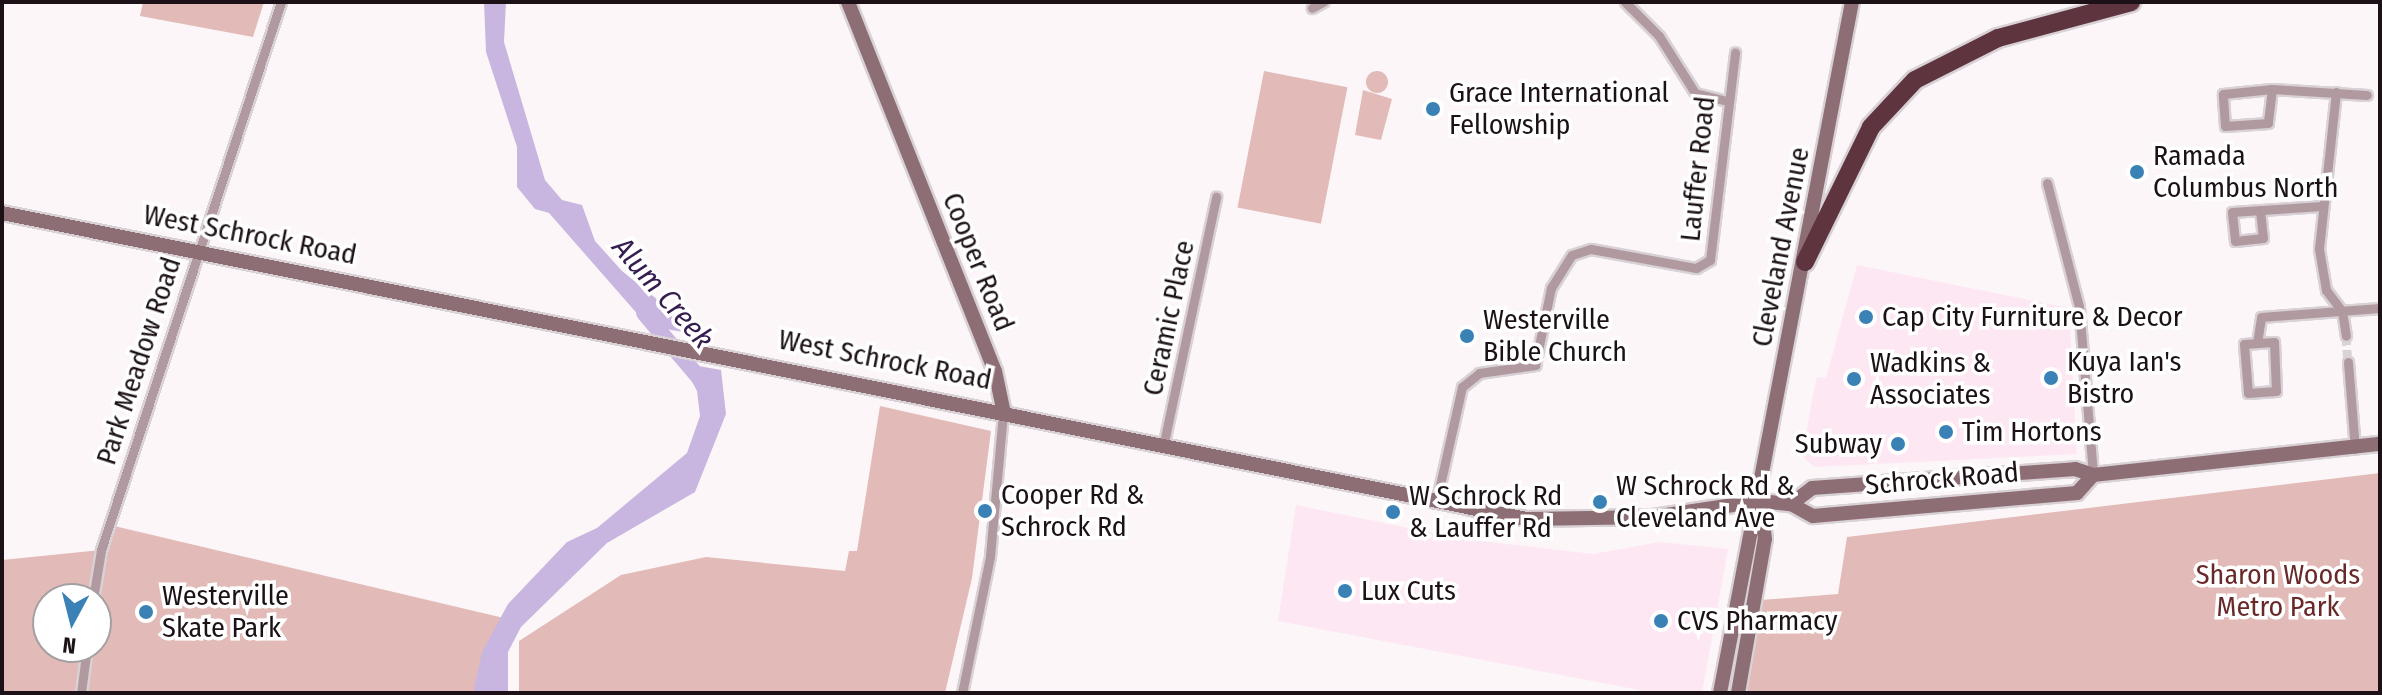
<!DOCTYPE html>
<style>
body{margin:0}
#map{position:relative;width:2382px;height:695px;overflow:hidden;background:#fcf6f9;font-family:"Fira Sans Condensed",sans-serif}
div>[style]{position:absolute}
.built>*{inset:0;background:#fde7f3}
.green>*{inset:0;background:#e2bab7;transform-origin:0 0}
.round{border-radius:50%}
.water>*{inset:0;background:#c8b6e0}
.river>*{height:16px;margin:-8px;padding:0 8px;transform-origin:8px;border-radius:8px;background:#c8b6e0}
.street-tunnel>*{height:9px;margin-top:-4.5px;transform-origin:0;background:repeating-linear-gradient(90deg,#dad4d7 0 9px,transparent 0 13.5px)}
.roads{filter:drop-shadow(2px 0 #d8d1d5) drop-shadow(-2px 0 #d8d1d5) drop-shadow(0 2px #d8d1d5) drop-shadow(0 -2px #d8d1d5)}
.street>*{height:9px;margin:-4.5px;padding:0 4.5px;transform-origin:4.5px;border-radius:4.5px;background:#b19a9f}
.secondary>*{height:14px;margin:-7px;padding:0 7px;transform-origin:7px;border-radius:7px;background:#8e6e75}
.highway>*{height:18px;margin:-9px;padding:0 9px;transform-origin:9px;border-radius:9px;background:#5e343f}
.dots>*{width:22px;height:22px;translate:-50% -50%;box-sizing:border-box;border:4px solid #fff;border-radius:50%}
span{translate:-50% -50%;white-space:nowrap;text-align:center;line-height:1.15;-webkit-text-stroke:7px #fff;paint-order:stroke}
.poi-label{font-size:28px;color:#1b1116}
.left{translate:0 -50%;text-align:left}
.right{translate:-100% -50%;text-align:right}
.street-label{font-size:28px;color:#1b1116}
.park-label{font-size:28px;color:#682928}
.water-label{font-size:30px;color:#361d50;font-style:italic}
.frame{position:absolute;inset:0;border:4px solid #1b1116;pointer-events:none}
.north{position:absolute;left:32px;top:583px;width:80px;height:80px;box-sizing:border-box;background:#fff;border:2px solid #a4a0a2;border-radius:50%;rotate:187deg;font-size:22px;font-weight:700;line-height:32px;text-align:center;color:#1b1116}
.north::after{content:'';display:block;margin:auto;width:28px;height:36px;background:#3a81b6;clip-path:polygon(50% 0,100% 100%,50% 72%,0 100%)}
</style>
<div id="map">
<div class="built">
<i style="clip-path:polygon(1857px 265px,2069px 308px,2077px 454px,1814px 467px,1803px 456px,1811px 405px,1817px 377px,1826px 378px)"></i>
<i style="clip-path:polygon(1296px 505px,1462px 539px,1593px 554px,1660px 542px,1728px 549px,1702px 693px,1655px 693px,1278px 621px)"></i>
</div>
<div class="green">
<i style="clip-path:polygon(143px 2px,264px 2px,253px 37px,140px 16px)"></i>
<i style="left:1264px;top:71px;width:85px;height:139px;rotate:11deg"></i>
<i class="round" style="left:1366px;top:71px;width:22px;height:22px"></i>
<i style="clip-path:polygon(1363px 90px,1392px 99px,1381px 140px,1355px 135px)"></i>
<i style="clip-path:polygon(880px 406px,991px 431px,972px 578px,945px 693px,519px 693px,519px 641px,621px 575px,706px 557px,845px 571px,849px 551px,857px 551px)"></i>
<i style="clip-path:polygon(2380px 473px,2380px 693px,1744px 693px,1761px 600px,1838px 594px,1847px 537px)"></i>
<i style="clip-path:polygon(evenodd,110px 525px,508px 619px,492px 693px,2px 693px,2px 560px,101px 550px,110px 525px,48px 599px,96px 599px,96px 647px,48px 647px,48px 599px)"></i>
</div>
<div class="water">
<i style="clip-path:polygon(484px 2px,506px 2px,504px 42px,545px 180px,562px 200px,582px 205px,595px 241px,622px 271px,701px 335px,648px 326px,549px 213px,535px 209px,517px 187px,517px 147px,486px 52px)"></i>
<i style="clip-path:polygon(682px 363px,721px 370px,726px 414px,695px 492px,607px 543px,521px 627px,508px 652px,508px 693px,473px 693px,482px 652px,508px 604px,567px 542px,597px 528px,687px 453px,700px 416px,697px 391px)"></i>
</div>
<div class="river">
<i style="left:644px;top:313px;width:88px;rotate:49.6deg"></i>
</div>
<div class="street-tunnel">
<i style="left:2346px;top:336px;width:26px;rotate:86deg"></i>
</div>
<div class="roads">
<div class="street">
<i style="left:1625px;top:2px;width:48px;rotate:45deg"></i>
<i style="left:1659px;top:36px;width:67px;rotate:57.7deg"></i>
<i style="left:1695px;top:93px;width:32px;rotate:14deg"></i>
<i style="left:1312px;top:8px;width:13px;rotate:-29deg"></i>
<i style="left:2272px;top:89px;width:34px;rotate:97deg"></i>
<i style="left:2268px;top:123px;width:43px;rotate:176deg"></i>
<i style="left:2225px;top:126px;width:32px;rotate:-94deg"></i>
<i style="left:2223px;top:94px;width:49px;rotate:-5.8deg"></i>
<i style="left:2272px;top:89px;width:95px;rotate:3.6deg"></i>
<i style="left:2336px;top:92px;width:158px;rotate:96.2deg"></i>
<i style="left:2319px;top:249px;width:42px;rotate:80.3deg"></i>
<i style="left:2326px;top:290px;width:26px;rotate:53deg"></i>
<i style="left:2342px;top:311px;width:25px;rotate:81deg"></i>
<i style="left:2047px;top:183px;width:128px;rotate:75.5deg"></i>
<i style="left:2079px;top:307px;width:169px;rotate:85.2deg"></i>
<i style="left:2260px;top:210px;width:28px;rotate:84deg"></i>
<i style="left:2263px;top:238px;width:28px;rotate:174deg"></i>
<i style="left:2235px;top:241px;width:29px;rotate:-96deg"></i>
<i style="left:2232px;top:212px;width:90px;rotate:-3.8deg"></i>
<i style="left:2274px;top:342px;width:49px;rotate:87.7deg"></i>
<i style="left:2276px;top:391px;width:28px;rotate:176deg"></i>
<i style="left:2248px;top:393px;width:49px;rotate:-94.7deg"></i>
<i style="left:2244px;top:344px;width:30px;rotate:-4deg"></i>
<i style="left:2257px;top:343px;width:26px;rotate:-81deg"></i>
<i style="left:2261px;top:317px;width:119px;rotate:-4.3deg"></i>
<i style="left:2348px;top:362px;width:87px;rotate:85.4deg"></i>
<i style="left:1163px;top:447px;width:256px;rotate:-78deg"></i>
<i style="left:1436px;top:503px;width:119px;rotate:-77.4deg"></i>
<i style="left:1462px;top:387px;width:22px;rotate:-39deg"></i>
<i style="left:1479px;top:373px;width:57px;rotate:-8.1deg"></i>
<i style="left:1535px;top:365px;width:79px;rotate:-78.3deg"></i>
<i style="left:1551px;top:288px;width:39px;rotate:-58deg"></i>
<i style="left:1572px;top:255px;width:20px;rotate:-18deg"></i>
<i style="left:1591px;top:249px;width:107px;rotate:10.3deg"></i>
<i style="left:1696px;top:268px;width:16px;rotate:-30deg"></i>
<i style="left:1710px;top:260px;width:209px;rotate:-83.1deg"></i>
<i style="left:93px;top:599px;width:50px;rotate:-80.7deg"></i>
<i style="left:101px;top:550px;width:577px;rotate:-71.82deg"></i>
<i style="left:81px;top:693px;width:46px;rotate:-82.6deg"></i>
<i style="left:962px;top:693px;width:140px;rotate:-78.4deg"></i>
<i style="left:990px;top:556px;width:145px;rotate:-84.8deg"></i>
</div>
<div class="secondary">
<i style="left:848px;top:2px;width:397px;rotate:68.3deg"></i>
<i style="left:995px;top:371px;width:40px;rotate:78deg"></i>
<i style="left:2px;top:213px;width:1555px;rotate:11.35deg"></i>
<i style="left:1527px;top:519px;width:126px;rotate:-0.9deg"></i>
<i style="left:1653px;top:517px;width:108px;rotate:-8.5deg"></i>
<i style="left:1760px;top:501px;width:31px;rotate:6deg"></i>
<i style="left:1791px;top:504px;width:25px;rotate:29deg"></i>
<i style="left:1813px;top:516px;width:265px;rotate:-5deg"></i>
<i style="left:2077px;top:493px;width:24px;rotate:-48deg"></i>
<i style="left:1791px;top:504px;width:26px;rotate:-37deg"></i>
<i style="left:1812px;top:488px;width:264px;rotate:-4.1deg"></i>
<i style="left:2075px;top:469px;width:19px;rotate:18deg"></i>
<i style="left:2093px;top:475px;width:289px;rotate:-6.2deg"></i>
<i style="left:1720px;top:693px;width:703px;rotate:-79.19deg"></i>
<i style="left:1738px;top:693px;width:156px;rotate:-80.1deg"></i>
<i style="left:1765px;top:539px;width:33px;rotate:-97deg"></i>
</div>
<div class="highway">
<i style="left:1805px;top:262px;width:150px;rotate:-63.9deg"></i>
<i style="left:1871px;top:127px;width:64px;rotate:-46.9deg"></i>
<i style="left:1915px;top:80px;width:93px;rotate:-26.8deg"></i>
<i style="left:1998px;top:38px;width:138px;rotate:-15.1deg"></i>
</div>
</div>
<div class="dots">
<i style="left:1433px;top:109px;background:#3a81b6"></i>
<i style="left:2137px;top:172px;background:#3a81b6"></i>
<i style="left:1866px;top:317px;background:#3a81b6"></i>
<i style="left:1467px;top:336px;background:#3a81b6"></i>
<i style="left:2051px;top:378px;background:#3a81b6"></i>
<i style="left:1854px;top:379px;background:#3a81b6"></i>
<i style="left:1946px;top:432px;background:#3a81b6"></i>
<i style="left:1898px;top:444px;background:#3a81b6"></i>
<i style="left:1600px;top:502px;background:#3a81b6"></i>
<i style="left:985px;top:511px;background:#3a81b6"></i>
<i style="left:1393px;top:512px;background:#3a81b6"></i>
<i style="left:1345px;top:591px;background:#3a81b6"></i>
<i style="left:146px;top:612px;background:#3a81b6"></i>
<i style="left:1661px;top:621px;background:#3a81b6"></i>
</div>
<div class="poi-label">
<span class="left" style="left:1449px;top:109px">Grace International<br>Fellowship</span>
<span class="left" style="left:2153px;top:172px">Ramada<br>Columbus North</span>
<span class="left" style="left:1882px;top:317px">Cap City Furniture &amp; Decor</span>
<span class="left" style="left:1483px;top:336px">Westerville<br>Bible Church</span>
<span class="left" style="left:2067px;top:378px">Kuya Ian's<br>Bistro</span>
<span class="left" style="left:1870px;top:379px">Wadkins &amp;<br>Associates</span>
<span class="left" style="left:1962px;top:432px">Tim Hortons</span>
<span class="right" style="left:1882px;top:444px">Subway</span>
<span class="left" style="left:1616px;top:502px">W Schrock Rd &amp;<br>Cleveland Ave</span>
<span class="left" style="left:1001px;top:511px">Cooper Rd &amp;<br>Schrock Rd</span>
<span class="left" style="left:1409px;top:512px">W Schrock Rd<br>&amp; Lauffer Rd</span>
<span class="left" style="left:1361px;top:591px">Lux Cuts</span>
<span class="left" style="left:162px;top:612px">Westerville<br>Skate Park</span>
<span class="left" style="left:1677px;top:621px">CVS Pharmacy</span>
</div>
<div class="street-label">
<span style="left:1698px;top:169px;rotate:-84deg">Lauffer Road</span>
<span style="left:250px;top:235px;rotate:11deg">West Schrock Road</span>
<span style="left:1781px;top:247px;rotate:-79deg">Cleveland Avenue</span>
<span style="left:978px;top:262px;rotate:68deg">Cooper Road</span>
<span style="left:1169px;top:318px;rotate:-78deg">Ceramic Place</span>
<span style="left:885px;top:360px;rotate:11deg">West Schrock Road</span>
<span style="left:139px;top:361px;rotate:-72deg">Park Meadow Road</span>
<span style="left:1942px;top:479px;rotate:-5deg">Schrock Road</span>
</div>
<div class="park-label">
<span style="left:2278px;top:591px">Sharon Woods<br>Metro Park</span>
</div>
<div class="water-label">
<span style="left:663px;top:293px;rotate:49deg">Alum Creek</span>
</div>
<div class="frame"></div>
<div class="north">N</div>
</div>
